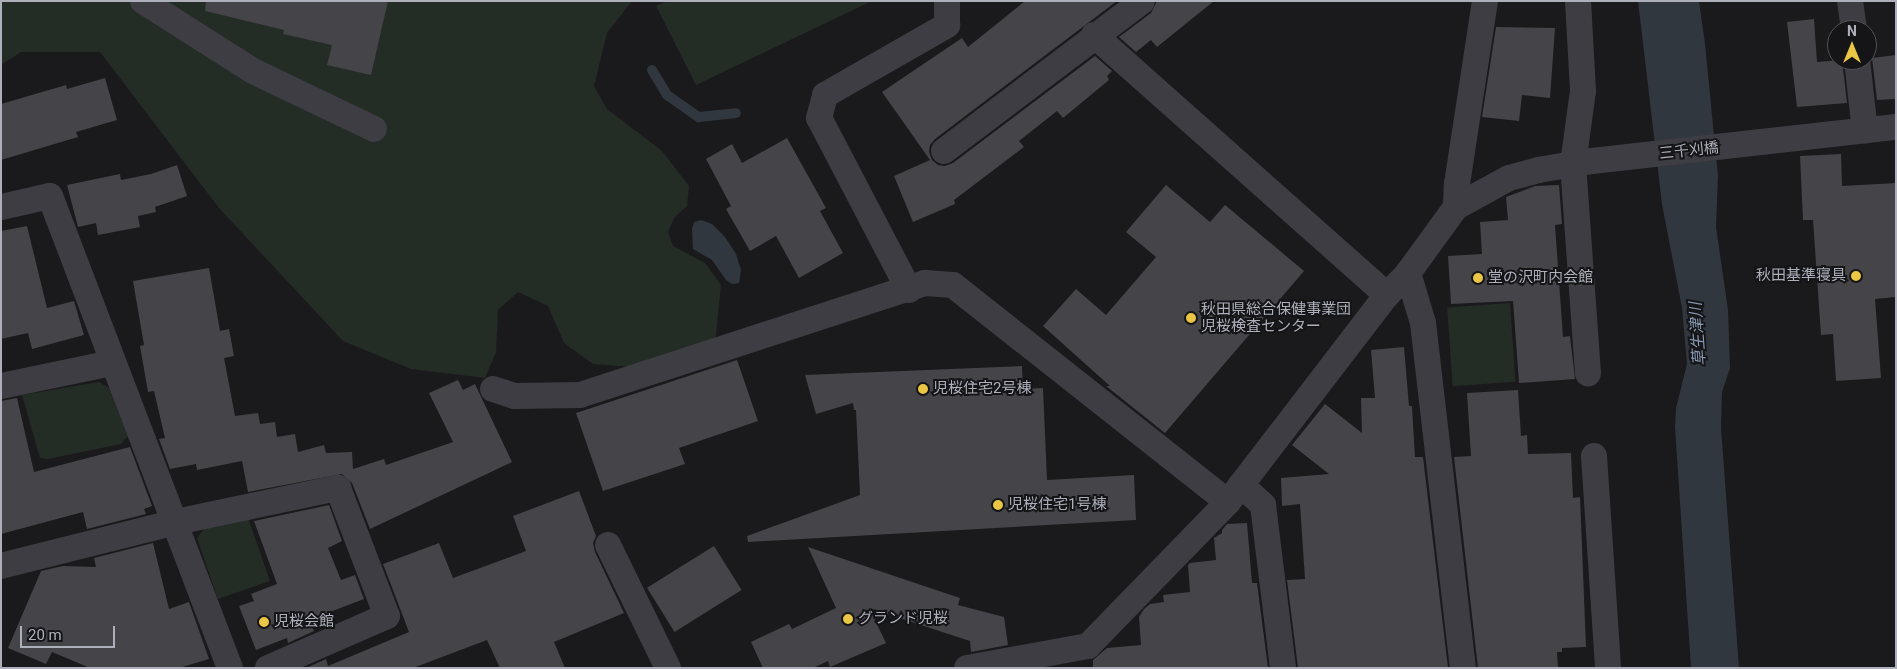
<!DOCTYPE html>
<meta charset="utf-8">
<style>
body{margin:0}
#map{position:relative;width:1897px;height:669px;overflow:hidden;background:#1a1a1c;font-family:Roboto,"Noto Sans JP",sans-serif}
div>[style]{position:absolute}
.green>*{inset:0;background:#242c26;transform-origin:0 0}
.water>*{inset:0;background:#30373f}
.stream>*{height:10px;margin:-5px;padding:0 5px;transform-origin:5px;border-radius:5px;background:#30373f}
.building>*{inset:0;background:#444449;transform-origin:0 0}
.street>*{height:26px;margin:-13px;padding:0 13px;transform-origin:13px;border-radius:13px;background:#3d3d43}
.dots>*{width:14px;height:14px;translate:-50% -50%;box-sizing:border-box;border:2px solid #151517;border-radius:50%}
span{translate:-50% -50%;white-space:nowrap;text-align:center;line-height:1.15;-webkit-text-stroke:4px #151517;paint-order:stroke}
.street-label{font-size:15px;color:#adafbb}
.poi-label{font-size:15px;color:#adafbb}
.right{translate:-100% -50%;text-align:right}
.left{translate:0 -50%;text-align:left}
.water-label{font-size:16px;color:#8699b3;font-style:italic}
.frame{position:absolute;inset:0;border:2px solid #adafbb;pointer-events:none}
.north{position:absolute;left:1827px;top:20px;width:50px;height:50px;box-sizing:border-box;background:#151517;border:1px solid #525359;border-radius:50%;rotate:0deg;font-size:14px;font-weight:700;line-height:20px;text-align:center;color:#adafbb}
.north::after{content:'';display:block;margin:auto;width:18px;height:22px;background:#eac644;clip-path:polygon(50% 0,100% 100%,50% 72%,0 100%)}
.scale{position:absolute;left:20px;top:626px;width:95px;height:22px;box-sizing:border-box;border:2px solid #adafbb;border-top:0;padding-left:6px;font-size:15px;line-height:18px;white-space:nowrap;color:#adafbb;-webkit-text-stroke:4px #151517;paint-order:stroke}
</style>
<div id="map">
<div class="green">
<i style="clip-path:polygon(1px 1px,632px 1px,607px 33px,594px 86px,607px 109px,662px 151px,689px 186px,687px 206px,674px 218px,668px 232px,673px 246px,705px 263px,721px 285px,715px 343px,659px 369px,593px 364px,564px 343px,548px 306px,518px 292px,498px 310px,496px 352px,485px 378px,411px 369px,343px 341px,219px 208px,100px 52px,21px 52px,1px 65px)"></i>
<i style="clip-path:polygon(667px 1px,872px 1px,696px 85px,656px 6px)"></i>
<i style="left:1510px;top:303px;width:79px;height:63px;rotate:86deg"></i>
<i style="clip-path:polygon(99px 382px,109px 388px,128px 436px,121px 444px,48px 459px,40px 458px,22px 395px)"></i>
<i style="clip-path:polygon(247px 515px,270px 581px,218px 599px,197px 538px,204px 529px)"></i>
</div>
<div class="water">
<i style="clip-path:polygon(1638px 1px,1699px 1px,1705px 44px,1718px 176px,1716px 227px,1728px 310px,1730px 368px,1722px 392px,1721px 428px,1739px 668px,1691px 668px,1675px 427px,1676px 408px,1687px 364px,1682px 308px,1662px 204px)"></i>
<i style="clip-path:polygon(701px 220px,712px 224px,725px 237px,736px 254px,741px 270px,739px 283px,732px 284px,726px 280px,712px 260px,693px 249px,692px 229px,694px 222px)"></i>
</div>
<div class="stream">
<i style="left:652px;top:70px;width:29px;rotate:59deg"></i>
<i style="left:667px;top:95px;width:39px;rotate:35deg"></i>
<i style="left:699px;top:117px;width:37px;rotate:-6deg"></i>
</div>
<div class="building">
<i style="clip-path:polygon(206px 1px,388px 1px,371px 75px,327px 65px,332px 45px,283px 34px,284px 30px,205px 11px)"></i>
<i style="clip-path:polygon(1025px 1px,1117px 1px,935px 139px,930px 145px,929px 152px,932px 160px,938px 165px,945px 166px,953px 163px,1095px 56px,1112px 71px,1107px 76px,1109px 80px,1063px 118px,1057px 111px,1019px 141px,1024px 147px,954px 200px,955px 204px,913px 222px,894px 176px,930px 160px,882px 92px,962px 38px,968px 47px)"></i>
<i style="clip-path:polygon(1157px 1px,1214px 1px,1157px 47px,1151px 40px,1136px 52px,1119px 37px,1151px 13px)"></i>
<i style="clip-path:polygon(1814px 19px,1817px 62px,1842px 60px,1847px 103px,1797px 107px,1787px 22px)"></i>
<i style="clip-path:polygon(1496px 27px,1555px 28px,1550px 98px,1522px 95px,1519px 121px,1482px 117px)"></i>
<i style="clip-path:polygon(1896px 55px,1896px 99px,1877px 100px,1872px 58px)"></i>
<i style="clip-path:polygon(105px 78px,117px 120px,76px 132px,78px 137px,1px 160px,1px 104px,66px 85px,67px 89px)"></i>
<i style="clip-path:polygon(787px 138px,826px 208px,820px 211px,843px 253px,799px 278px,776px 236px,750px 251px,726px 209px,731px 206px,706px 159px,732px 144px,742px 163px)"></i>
<i style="clip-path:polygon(1841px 154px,1842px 186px,1896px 183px,1896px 297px,1875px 299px,1881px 378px,1836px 381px,1833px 334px,1821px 335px,1813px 220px,1803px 220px,1800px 156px)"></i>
<i style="clip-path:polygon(177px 165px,187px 196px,155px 207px,156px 212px,138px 216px,140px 227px,98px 235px,96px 223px,78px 227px,67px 185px,120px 174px,121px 180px,151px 174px)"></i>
<i style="clip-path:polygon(1166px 185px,1210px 222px,1225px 205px,1304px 271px,1165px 433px,1106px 386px,1110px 386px,1043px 326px,1076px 289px,1106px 315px,1156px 257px,1126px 232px)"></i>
<i style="clip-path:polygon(1559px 185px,1562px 224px,1555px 225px,1563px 337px,1570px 336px,1575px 379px,1519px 383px,1513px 301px,1451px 304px,1448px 256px,1482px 254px,1480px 222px,1508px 220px,1506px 197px,1535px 186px)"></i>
<i style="clip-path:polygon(27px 226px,47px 308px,74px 301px,84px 335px,32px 349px,28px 333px,1px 339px,1px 231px)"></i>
<i style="clip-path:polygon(209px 268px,220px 331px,229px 329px,234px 356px,224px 358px,235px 416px,258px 413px,260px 424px,275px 422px,277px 437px,295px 434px,298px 452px,324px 445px,326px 453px,352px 452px,353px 469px,384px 459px,386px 465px,453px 442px,429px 393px,458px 380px,463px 390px,475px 384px,512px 462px,370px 529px,352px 483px,342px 474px,248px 492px,242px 461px,197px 470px,196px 464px,170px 469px,159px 439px,165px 438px,154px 391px,148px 392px,140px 346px,144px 345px,133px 281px)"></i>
<i style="clip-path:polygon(1404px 347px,1409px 406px,1412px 406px,1415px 457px,1423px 457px,1448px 668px,1298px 668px,1287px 580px,1305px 579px,1300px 504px,1282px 506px,1281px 478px,1329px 474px,1292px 445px,1325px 404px,1362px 433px,1361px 398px,1375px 398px,1371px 350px)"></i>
<i style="clip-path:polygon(737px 360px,758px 421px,679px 448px,685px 464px,603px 491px,576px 413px)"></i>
<i style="clip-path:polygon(1022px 366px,1023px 389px,1043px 388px,1047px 480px,1134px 475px,1136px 520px,748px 542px,747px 536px,860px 495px,856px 410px,854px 410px,853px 403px,816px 414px,805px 375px)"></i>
<i style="clip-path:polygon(1518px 390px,1521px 436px,1527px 435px,1528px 454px,1571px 453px,1573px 498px,1580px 497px,1586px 647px,1562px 648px,1562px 652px,1557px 652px,1558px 668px,1478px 668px,1454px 457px,1471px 456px,1467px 393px)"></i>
<i style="clip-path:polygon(17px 398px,34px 472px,130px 447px,152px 506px,144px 509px,146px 514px,87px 529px,83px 512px,1px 534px,1px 401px)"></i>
<i style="clip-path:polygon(579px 491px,596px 536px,593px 543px,595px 552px,624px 613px,554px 642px,565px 668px,500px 668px,487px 640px,413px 668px,306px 668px,326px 659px,328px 666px,409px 632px,383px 564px,439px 543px,453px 578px,526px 551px,513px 516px)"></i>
<i style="clip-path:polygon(329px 505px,342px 541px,328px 548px,341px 580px,355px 575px,364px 599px,309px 620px,314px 631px,288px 643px,287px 638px,256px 650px,239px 606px,254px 601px,251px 594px,277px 584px,254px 521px)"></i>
<i style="clip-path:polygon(1247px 523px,1252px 583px,1257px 583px,1268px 668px,1093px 667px,1093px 660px,1107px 648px,1141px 645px,1139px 617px,1144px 609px,1150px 604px,1164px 602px,1163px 595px,1190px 592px,1188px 565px,1190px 563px,1216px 560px,1214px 538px,1222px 533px,1222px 530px,1227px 524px)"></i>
<i style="clip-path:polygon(153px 543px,169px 609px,189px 602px,209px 659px,179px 668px,90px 668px,52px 652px,46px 664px,8px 648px,41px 571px,63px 566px,96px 567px,94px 558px)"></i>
<i style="left:714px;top:546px;width:52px;height:79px;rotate:58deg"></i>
<i style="clip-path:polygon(808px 547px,960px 598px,958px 605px,1004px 617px,1008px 645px,971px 652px,970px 641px,869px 608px,886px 643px,830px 667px,828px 661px,813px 668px,763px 668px,751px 642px,789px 624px,792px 629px,836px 608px)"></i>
</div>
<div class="street">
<i style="left:143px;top:1px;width:130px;rotate:32.5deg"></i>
<i style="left:253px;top:71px;width:134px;rotate:25.6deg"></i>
<i style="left:1578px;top:1px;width:90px;rotate:86.8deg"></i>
<i style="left:1583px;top:91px;width:74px;rotate:97.8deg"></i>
<i style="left:1573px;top:164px;width:210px;rotate:85.9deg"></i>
<i style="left:1850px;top:1px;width:29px;rotate:82deg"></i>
<i style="left:1094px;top:35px;width:392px;rotate:41.6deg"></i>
<i style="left:1857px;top:60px;width:71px;rotate:83.6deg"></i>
<i style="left:944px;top:151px;width:248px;rotate:-37.1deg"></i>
<i style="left:1px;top:207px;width:50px;rotate:-12.7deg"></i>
<i style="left:50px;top:196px;width:505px;rotate:69.13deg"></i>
<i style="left:1456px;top:207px;width:23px;rotate:-88deg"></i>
<i style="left:1457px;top:184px;width:185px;rotate:-81.3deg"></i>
<i style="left:1408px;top:273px;width:52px;rotate:73.3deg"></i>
<i style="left:1423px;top:323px;width:347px;rotate:83.4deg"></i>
<i style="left:909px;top:290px;width:194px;rotate:-117.6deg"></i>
<i style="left:819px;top:118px;width:24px;rotate:-75deg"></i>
<i style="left:825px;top:95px;width:141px;rotate:-29.8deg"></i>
<i style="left:947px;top:25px;width:24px;rotate:-90deg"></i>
<i style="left:1px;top:386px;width:113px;rotate:-11.7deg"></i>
<i style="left:493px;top:389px;width:22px;rotate:18deg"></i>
<i style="left:514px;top:396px;width:66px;rotate:-0.9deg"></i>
<i style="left:580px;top:395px;width:363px;rotate:-18deg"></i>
<i style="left:925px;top:283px;width:28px;rotate:4deg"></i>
<i style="left:953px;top:285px;width:350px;rotate:38.3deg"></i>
<i style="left:1594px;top:456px;width:212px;rotate:86.2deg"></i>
<i style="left:1241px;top:485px;width:30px;rotate:42deg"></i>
<i style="left:1263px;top:505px;width:164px;rotate:83deg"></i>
<i style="left:608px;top:545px;width:137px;rotate:64deg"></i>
<i style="left:1px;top:566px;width:180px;rotate:-14.1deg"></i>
<i style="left:176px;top:522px;width:166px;rotate:-11.9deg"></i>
<i style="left:338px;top:488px;width:137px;rotate:69.1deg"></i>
<i style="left:387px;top:616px;width:130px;rotate:156.4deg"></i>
<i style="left:967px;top:668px;width:123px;rotate:-10.3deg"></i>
<i style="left:1088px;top:646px;width:201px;rotate:-45.8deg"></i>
<i style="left:1228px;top:502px;width:261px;rotate:-52.5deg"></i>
<i style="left:1387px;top:295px;width:30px;rotate:-46deg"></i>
<i style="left:1408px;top:273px;width:82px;rotate:-54deg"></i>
<i style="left:1456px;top:207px;width:60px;rotate:-28.7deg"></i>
<i style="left:1509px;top:178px;width:30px;rotate:-15deg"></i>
<i style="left:1538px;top:170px;width:55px;rotate:-9.5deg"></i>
<i style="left:1592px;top:161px;width:306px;rotate:-6.4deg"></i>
</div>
<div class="dots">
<i style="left:1856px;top:276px;background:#eac644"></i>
<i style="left:1478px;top:278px;background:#eac644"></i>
<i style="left:1191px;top:318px;background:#eac644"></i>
<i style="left:923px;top:389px;background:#eac644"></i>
<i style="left:998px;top:505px;background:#eac644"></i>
<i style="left:848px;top:619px;background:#eac644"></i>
<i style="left:264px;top:622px;background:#eac644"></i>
</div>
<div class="street-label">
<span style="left:1689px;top:151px;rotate:-6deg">三千刈橋</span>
</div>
<div class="poi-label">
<span class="right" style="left:1846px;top:276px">秋田基準寝具</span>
<span class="left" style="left:1488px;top:278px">堂の沢町内会館</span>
<span class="left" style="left:1201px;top:318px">秋田県総合保健事業団<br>児桜検査センター</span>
<span class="left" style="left:933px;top:389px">児桜住宅2号棟</span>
<span class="left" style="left:1008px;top:505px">児桜住宅1号棟</span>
<span class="left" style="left:858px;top:619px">グランド児桜</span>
<span class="left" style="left:274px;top:622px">児桜会館</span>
</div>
<div class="water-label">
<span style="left:1698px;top:334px;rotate:-94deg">草生津川</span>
</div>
<div class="frame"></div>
<div class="north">N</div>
<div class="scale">20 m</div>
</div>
